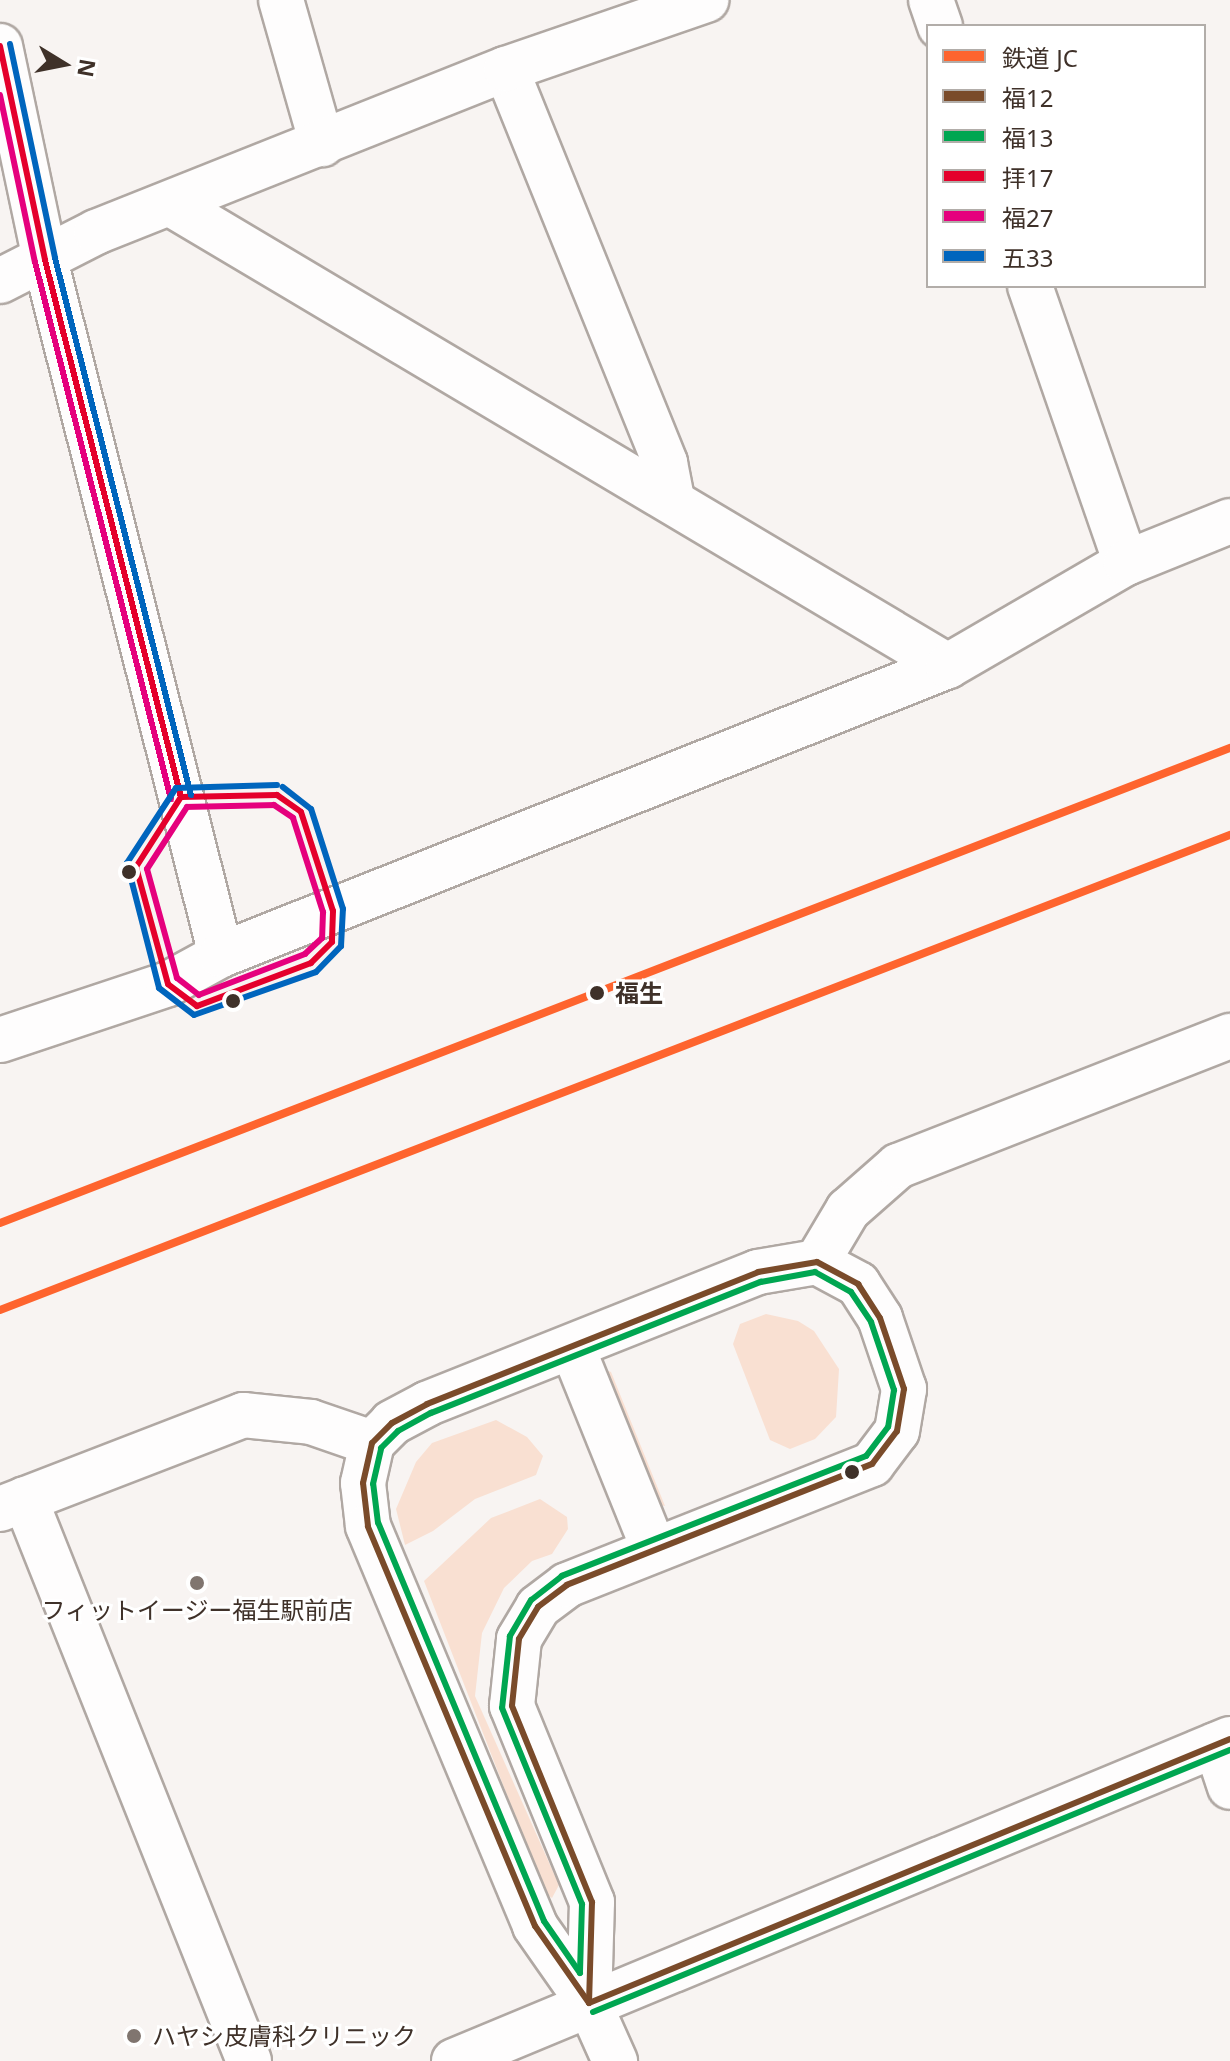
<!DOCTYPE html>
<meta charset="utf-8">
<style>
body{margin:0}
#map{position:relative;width:1230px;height:2061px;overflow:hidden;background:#f8f4f2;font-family:"Noto Sans","Noto Sans JP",sans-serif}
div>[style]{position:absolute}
.green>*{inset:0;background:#f9e0d2}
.roads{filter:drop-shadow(2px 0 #b0a8a3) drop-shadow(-2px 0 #b0a8a3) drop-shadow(0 2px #b0a8a3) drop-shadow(0 -2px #b0a8a3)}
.minor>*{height:44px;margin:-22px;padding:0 22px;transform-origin:22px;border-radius:22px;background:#fefdfd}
.bus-1>*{height:6px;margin:-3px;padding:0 3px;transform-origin:3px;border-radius:3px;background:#7a4b2a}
.bus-2>*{height:6px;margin:-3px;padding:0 3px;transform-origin:3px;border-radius:3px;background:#00a651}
.bus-3>*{height:6px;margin:-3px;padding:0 3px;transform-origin:3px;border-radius:3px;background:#e4002b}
.bus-4>*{height:6px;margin:-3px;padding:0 3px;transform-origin:3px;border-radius:3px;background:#e5007d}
.bus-5>*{height:6px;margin:-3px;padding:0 3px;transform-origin:3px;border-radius:3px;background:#0065bd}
.rail-1>*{height:8px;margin:-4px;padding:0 4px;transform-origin:4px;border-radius:4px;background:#fe642e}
.dots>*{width:22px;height:22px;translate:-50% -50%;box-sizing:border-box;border:4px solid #fff;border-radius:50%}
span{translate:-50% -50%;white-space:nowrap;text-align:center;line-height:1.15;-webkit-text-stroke:6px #fff;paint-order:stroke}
.stop-label{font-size:24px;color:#3f3129;font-weight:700}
.left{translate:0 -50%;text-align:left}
.poi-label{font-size:24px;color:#3f3129}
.legend{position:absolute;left:926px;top:24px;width:280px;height:264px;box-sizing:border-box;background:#fff;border:2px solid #b2ada9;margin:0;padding:10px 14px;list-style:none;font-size:24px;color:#3f3129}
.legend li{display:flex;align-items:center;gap:16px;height:40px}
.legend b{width:40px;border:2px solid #b2ada9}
.north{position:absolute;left:24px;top:24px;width:80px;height:80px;-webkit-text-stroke:6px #fff;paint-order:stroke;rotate:100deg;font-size:22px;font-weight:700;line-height:32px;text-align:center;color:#3f3129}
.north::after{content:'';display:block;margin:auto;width:28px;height:36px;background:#3f3129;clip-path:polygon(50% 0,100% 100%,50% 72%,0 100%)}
</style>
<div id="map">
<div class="green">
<i style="clip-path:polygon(766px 1314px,798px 1321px,814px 1331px,839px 1369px,836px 1417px,815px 1439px,790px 1449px,770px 1440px,733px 1344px,740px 1324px)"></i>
<i style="clip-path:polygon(606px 1370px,611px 1372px,665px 1506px,659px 1505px)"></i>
<i style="clip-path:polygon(496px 1420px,527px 1437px,543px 1456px,536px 1475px,475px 1499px,433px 1531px,405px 1545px,396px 1509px,416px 1462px,432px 1443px)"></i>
<i style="clip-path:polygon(540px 1499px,567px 1517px,568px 1529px,552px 1554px,532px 1561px,504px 1588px,482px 1633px,475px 1696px,559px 1885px,552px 1898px,545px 1893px,424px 1581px,491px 1518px)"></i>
</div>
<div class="roads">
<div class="minor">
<i style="left:281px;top:0;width:150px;rotate:74.1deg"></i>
<i style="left:931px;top:0;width:28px;rotate:71deg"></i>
<i style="left:0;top:46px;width:219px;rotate:78.1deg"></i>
<i style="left:45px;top:260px;width:717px;rotate:75.79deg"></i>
<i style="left:506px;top:69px;width:425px;rotate:68deg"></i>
<i style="left:665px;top:463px;width:38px;rotate:79deg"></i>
<i style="left:171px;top:204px;width:904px;rotate:30.74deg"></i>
<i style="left:0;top:281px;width:108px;rotate:-27deg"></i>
<i style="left:96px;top:232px;width:441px;rotate:-21.7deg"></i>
<i style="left:506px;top:69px;width:212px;rotate:-19deg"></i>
<i style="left:1030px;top:286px;width:293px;rotate:70.9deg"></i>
<i style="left:0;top:1040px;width:177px;rotate:-18.4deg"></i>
<i style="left:168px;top:984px;width:60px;rotate:-28.7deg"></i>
<i style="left:221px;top:955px;width:782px;rotate:-21.68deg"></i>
<i style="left:948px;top:666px;width:206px;rotate:-30.1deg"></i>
<i style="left:1126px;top:563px;width:112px;rotate:-22deg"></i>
<i style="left:817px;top:1262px;width:61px;rotate:-59.2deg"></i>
<i style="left:848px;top:1210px;width:67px;rotate:-41.3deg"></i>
<i style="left:898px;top:1166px;width:357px;rotate:-21.4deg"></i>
<i style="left:573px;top:1349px;width:216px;rotate:68deg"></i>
<i style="left:25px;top:1499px;width:605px;rotate:68.27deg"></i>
<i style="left:0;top:1509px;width:261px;rotate:-21.1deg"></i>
<i style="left:243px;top:1415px;width:68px;rotate:5.9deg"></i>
<i style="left:311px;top:1422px;width:65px;rotate:19deg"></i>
<i style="left:1216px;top:1745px;width:44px;rotate:71.6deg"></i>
<i style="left:589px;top:2003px;width:101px;rotate:-88.3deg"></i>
<i style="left:592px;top:1902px;width:212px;rotate:-112.2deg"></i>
<i style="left:512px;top:1706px;width:67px;rotate:-84deg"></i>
<i style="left:519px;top:1639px;width:37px;rotate:-59deg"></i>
<i style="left:538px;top:1607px;width:36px;rotate:-37deg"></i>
<i style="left:567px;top:1585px;width:328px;rotate:-21.6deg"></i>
<i style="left:872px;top:1464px;width:41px;rotate:-52.9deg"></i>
<i style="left:897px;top:1431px;width:43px;rotate:-80.5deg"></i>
<i style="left:904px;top:1389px;width:75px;rotate:-108.7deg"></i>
<i style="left:880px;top:1318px;width:40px;rotate:-122.9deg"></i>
<i style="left:858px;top:1284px;width:47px;rotate:-151.8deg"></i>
<i style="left:817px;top:1262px;width:60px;rotate:170.4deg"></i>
<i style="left:758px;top:1272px;width:356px;rotate:158.3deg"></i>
<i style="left:427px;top:1404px;width:40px;rotate:152deg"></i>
<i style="left:392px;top:1423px;width:28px;rotate:135deg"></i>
<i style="left:372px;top:1443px;width:41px;rotate:102.7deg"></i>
<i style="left:363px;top:1483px;width:43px;rotate:83.4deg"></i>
<i style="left:368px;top:1526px;width:433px;rotate:67.3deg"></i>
<i style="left:535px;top:1926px;width:94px;rotate:55deg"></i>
<i style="left:589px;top:2003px;width:64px;rotate:65.9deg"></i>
<i style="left:454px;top:2061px;width:840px;rotate:-22.54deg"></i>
</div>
</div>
<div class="bus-1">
<i style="left:817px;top:1262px;width:47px;rotate:28.2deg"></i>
<i style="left:858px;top:1284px;width:40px;rotate:57.1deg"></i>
<i style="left:880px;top:1318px;width:75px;rotate:71.3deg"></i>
<i style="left:904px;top:1389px;width:43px;rotate:99.5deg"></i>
<i style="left:897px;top:1431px;width:41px;rotate:127.1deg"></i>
<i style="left:872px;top:1464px;width:328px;rotate:158.4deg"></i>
<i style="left:567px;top:1585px;width:36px;rotate:143deg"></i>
<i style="left:538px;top:1607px;width:37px;rotate:121deg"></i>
<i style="left:519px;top:1639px;width:67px;rotate:96deg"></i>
<i style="left:512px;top:1706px;width:212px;rotate:67.8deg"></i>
<i style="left:592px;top:1902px;width:101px;rotate:91.7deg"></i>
<i style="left:589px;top:2003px;width:94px;rotate:-125deg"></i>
<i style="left:535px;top:1926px;width:433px;rotate:-112.7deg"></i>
<i style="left:368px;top:1526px;width:43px;rotate:-96.6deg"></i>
<i style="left:363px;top:1483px;width:41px;rotate:-77.3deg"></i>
<i style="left:372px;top:1443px;width:28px;rotate:-45deg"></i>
<i style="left:392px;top:1423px;width:40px;rotate:-28deg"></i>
<i style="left:427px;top:1404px;width:356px;rotate:-21.7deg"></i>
<i style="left:758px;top:1272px;width:60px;rotate:-9.6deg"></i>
<i style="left:589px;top:2003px;width:693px;rotate:-22.38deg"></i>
</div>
<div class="bus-2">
<i style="left:815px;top:1272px;width:41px;rotate:29.1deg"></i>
<i style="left:851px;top:1292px;width:36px;rotate:56deg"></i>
<i style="left:871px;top:1322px;width:72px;rotate:71.3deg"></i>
<i style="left:894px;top:1390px;width:37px;rotate:99deg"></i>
<i style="left:888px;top:1427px;width:36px;rotate:127deg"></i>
<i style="left:866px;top:1456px;width:327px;rotate:158.5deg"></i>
<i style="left:562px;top:1576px;width:39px;rotate:142deg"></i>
<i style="left:531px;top:1600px;width:42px;rotate:120.3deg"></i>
<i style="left:510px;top:1636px;width:72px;rotate:96.3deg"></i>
<i style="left:502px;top:1708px;width:212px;rotate:67.8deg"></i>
<i style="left:582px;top:1904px;width:69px;rotate:91.7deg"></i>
<i style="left:580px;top:1973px;width:63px;rotate:-124.7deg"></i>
<i style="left:544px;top:1921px;width:431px;rotate:-112.6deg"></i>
<i style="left:378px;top:1523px;width:39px;rotate:-97deg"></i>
<i style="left:373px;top:1484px;width:37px;rotate:-77deg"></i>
<i style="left:381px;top:1448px;width:24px;rotate:-45deg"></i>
<i style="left:398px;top:1431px;width:38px;rotate:-29deg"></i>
<i style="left:431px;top:1413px;width:355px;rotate:-21.7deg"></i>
<i style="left:761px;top:1282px;width:55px;rotate:-10.5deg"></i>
<i style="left:593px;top:2012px;width:689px;rotate:-22.36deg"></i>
</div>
<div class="bus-3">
<i style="left:0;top:46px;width:219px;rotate:78.1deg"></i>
<i style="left:45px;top:260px;width:554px;rotate:75.79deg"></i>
<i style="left:277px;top:795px;width:29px;rotate:35deg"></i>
<i style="left:301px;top:812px;width:104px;rotate:72.1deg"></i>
<i style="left:333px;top:911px;width:31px;rotate:92deg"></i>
<i style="left:332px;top:942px;width:30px;rotate:135deg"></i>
<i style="left:311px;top:963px;width:122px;rotate:159.3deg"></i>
<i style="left:197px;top:1006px;width:36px;rotate:-143deg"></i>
<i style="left:168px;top:984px;width:121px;rotate:-105.3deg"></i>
<i style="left:136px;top:867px;width:83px;rotate:-57.3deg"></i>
<i style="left:181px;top:797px;width:96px;rotate:-1.2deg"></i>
</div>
<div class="bus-4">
<i style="left:0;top:95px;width:171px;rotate:78.2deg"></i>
<i style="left:35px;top:262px;width:554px;rotate:75.79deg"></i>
<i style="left:274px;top:805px;width:23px;rotate:34deg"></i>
<i style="left:293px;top:818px;width:99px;rotate:72.3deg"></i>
<i style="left:323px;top:912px;width:26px;rotate:92deg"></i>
<i style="left:322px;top:938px;width:23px;rotate:137deg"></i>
<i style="left:305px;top:954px;width:114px;rotate:158.9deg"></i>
<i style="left:199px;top:995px;width:28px;rotate:-142deg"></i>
<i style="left:177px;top:978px;width:113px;rotate:-105.4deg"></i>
<i style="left:147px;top:869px;width:74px;rotate:-57.2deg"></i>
<i style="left:187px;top:807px;width:87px;rotate:-1.3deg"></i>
</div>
<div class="bus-5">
<i style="left:10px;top:44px;width:219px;rotate:78.1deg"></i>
<i style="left:55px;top:258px;width:554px;rotate:75.79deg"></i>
<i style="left:277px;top:785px;width:101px;rotate:178.3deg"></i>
<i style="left:176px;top:788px;width:90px;rotate:123.2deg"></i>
<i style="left:127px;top:863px;width:129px;rotate:75.6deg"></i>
<i style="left:159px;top:988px;width:44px;rotate:37.6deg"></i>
<i style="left:194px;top:1015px;width:129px;rotate:-19.4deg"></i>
<i style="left:316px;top:972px;width:36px;rotate:-46deg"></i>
<i style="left:341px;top:946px;width:37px;rotate:-87deg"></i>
<i style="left:343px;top:909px;width:105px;rotate:-107.7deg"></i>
<i style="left:311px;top:809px;width:36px;rotate:-142deg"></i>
</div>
<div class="rail-1">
<i style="left:0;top:1223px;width:1319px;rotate:-21.12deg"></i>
<i style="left:0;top:1310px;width:1319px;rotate:-21.12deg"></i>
</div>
<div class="dots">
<i style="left:129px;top:872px;background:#3f3129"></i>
<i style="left:597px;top:993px;background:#3f3129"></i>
<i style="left:233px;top:1001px;background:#3f3129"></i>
<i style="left:852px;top:1472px;background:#3f3129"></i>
<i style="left:197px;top:1583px;background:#80756f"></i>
<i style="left:134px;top:2036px;background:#80756f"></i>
</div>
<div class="stop-label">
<span class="left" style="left:615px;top:993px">福生</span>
</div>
<div class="poi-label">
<span style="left:197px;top:1610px">フィットイージー福生駅前店</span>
<span class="left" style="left:152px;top:2036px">ハヤシ皮膚科クリニック</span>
</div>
<ul class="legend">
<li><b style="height:10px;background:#fe642e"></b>鉄道 JC</li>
<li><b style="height:10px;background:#7a4b2a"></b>福12</li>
<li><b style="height:10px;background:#00a651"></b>福13</li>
<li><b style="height:10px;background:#e4002b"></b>拝17</li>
<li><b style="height:10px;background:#e5007d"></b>福27</li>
<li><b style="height:10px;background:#0065bd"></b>五33</li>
</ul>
<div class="north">N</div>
</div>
